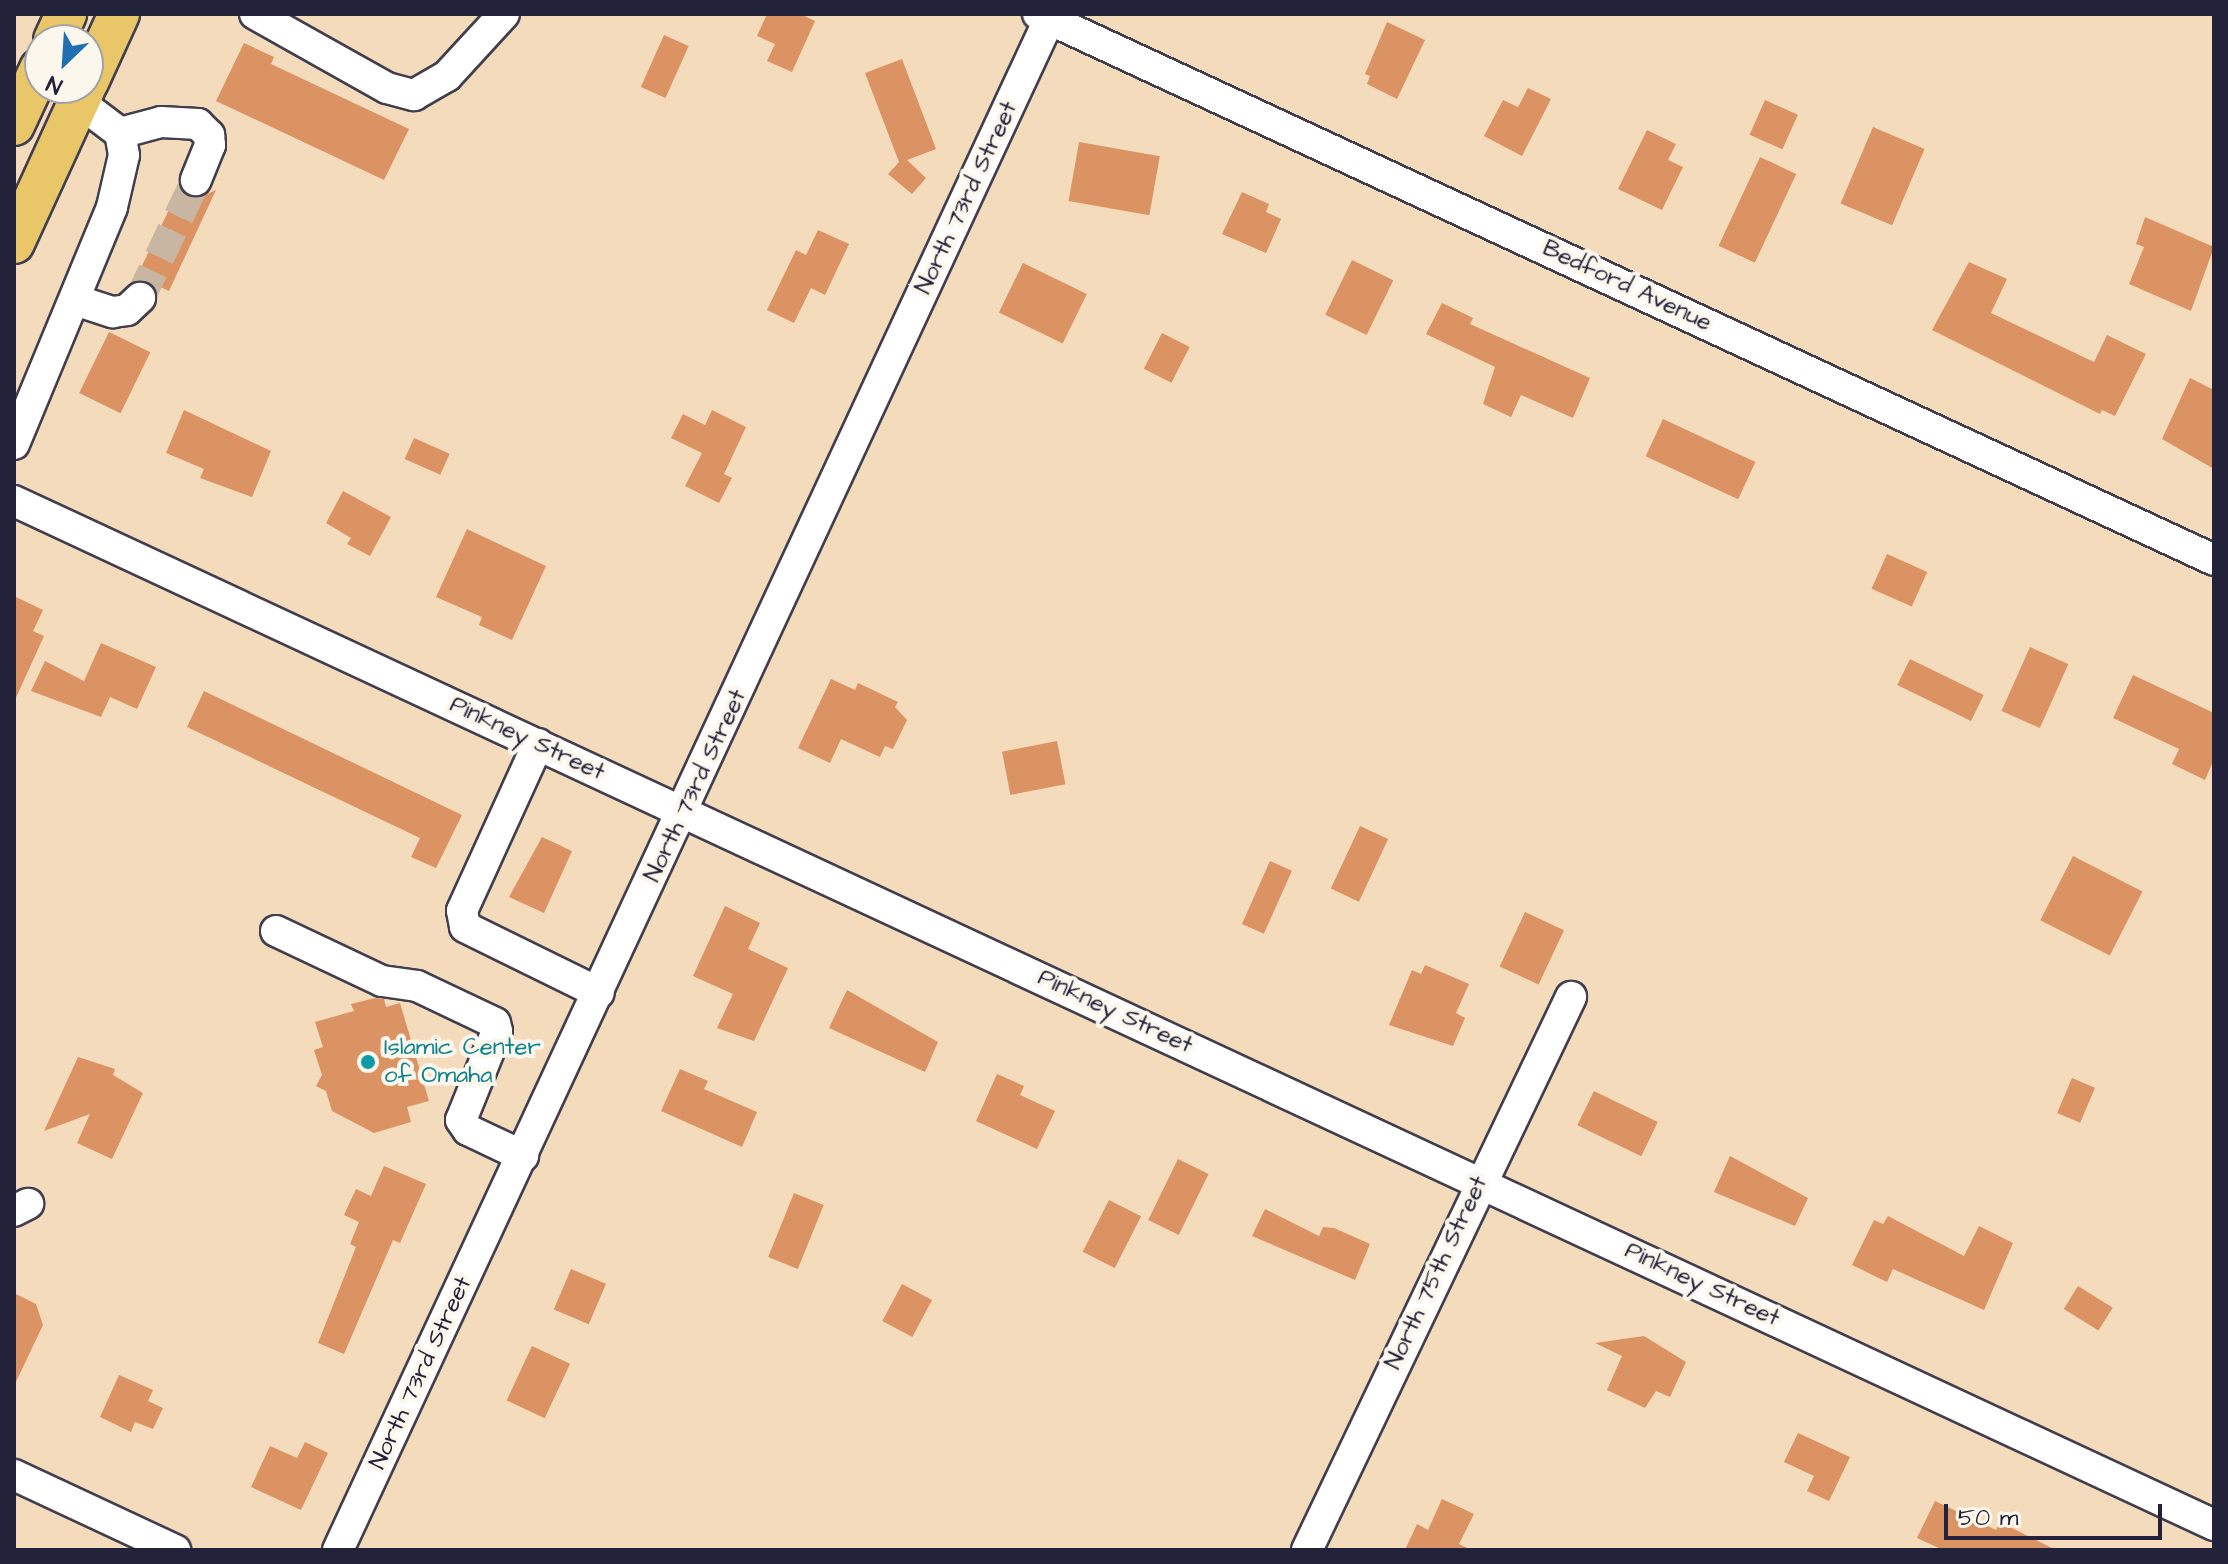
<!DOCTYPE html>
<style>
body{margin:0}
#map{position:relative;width:2228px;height:1564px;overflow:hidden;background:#f3dbbc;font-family:"Architects Daughter",sans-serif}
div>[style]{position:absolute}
.building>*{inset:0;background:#db9364;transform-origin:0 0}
.minor-tunnel>*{height:30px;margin-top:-15px;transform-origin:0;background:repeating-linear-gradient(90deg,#c9b6a2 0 30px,transparent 0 45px)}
.roads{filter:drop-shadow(2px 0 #413e4e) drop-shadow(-2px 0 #413e4e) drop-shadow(0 2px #413e4e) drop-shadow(0 -2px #413e4e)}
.minor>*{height:30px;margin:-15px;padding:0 15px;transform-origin:15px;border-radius:15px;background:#fff}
.major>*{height:40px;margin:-20px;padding:0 20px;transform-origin:20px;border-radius:20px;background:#e9c769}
.dots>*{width:22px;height:22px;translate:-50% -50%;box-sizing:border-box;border:4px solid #fbf7ec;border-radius:50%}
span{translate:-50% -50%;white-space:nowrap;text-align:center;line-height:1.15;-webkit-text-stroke:8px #fbf7ec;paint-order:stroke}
.street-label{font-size:24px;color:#22223b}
.culture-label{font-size:24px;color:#0d838f}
.left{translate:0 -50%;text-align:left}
.frame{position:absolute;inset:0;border:16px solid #22223b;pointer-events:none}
.north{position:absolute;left:24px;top:24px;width:80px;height:80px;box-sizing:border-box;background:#fbf7ec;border:2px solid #a4a2a5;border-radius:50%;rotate:205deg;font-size:22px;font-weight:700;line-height:32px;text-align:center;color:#22223b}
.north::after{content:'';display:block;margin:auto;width:28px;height:36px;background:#1f6fb2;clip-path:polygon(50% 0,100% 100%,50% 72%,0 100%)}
.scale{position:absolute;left:1944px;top:1504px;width:218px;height:36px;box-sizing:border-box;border:4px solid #22223b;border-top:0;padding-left:10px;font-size:24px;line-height:28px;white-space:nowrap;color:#22223b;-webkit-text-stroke:6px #fbf7ec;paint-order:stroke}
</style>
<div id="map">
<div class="building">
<i style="clip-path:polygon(767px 14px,800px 14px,815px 21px,792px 72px,767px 61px,775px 44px,757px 36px)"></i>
<i style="clip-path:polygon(1387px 22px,1425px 40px,1397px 99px,1367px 84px,1370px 76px,1365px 74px)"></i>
<i style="left:664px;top:35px;width:27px;height:57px;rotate:24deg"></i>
<i style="clip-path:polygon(244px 43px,274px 57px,271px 64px,409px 129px,384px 180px,216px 101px)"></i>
<i style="clip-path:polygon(902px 59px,936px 149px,907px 160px,926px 178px,912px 194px,888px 174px,899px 162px,865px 73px)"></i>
<i style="clip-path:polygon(1528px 88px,1551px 99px,1522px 156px,1484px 136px,1503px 100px,1518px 107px)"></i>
<i style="left:1765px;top:100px;width:36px;height:38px;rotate:24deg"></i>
<i style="left:1873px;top:127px;width:56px;height:83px;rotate:23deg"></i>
<i style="clip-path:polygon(1647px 130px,1676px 144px,1668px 160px,1683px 167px,1662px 210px,1618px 189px)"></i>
<i style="left:1079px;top:142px;width:82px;height:60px;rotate:10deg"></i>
<i style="left:1760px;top:157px;width:40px;height:98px;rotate:25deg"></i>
<i style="clip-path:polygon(180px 187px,198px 198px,216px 190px,169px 291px,137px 276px)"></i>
<i style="clip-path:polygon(1242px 192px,1269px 204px,1266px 212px,1281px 219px,1266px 253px,1222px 234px)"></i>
<i style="clip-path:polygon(2145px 217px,2214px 247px,2191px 311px,2129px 284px,2144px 247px,2136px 244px)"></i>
<i style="clip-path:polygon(818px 230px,849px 244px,825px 295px,811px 288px,794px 323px,767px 310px,796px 250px,806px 255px)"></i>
<i style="left:1352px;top:260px;width:46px;height:61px;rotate:26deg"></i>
<i style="clip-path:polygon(1969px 262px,2007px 279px,1991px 313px,2094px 362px,2107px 335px,2146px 354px,2115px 416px,2102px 410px,2100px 414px,1932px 330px)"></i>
<i style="left:1023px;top:263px;width:71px;height:55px;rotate:26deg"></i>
<i style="clip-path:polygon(1442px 303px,1473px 318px,1470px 324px,1590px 378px,1573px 418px,1521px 395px,1511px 417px,1483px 404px,1495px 367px,1426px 334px)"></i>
<i style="left:109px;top:332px;width:46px;height:68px;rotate:26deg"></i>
<i style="left:1162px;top:333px;width:31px;height:40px;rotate:27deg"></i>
<i style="clip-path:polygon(2190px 378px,2214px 390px,2214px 469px,2162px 439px)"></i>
<i style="clip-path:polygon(184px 410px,271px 451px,252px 497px,200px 478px,204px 469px,166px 453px)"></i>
<i style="clip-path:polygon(712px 410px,746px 427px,724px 474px,732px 478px,719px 503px,685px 486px,702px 453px,671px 438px,683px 414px,705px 425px)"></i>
<i style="left:1663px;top:419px;width:102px;height:41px;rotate:25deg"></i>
<i style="left:414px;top:438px;width:39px;height:23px;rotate:24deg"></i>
<i style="clip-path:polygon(343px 491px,391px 517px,370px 556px,347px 544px,351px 538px,326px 523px)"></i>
<i style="clip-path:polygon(467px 529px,546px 566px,512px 640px,479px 625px,482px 617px,436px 597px)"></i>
<i style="left:1887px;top:554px;width:44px;height:38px;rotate:24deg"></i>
<i style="clip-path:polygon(14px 596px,43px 610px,33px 631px,44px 636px,14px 702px)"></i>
<i style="clip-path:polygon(101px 643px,156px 667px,137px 709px,110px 697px,101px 717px,31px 691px,45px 661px,84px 681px)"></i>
<i style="left:2030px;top:647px;width:42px;height:70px;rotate:24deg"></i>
<i style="left:1910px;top:659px;width:82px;height:29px;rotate:26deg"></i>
<i style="clip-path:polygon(2133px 675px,2214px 713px,2214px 759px,2205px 780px,2172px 764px,2179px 749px,2113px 718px)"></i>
<i style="clip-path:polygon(831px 679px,855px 690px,858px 683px,898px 702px,895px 707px,907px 720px,893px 749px,885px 746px,880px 757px,841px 739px,830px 763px,798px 748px)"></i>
<i style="clip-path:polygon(204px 691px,462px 815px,436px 868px,411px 857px,420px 838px,187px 727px)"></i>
<i style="left:1057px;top:741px;width:44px;height:56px;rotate:79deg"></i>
<i style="left:1360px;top:826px;width:31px;height:69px;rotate:25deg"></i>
<i style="clip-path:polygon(542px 837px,572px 851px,544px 913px,509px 897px)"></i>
<i style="left:2073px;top:856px;width:78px;height:72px;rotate:27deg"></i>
<i style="left:1270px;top:861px;width:24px;height:69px;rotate:24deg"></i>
<i style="clip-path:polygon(725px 906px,760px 923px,748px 949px,788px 968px,754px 1041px,717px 1028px,733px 994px,693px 976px)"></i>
<i style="left:1525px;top:912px;width:43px;height:60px;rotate:25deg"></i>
<i style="clip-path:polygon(1425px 965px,1469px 984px,1456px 1013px,1465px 1018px,1453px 1046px,1389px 1025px,1412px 970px,1421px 974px)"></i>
<i style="clip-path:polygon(847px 990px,938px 1042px,925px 1072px,829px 1028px)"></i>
<i style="clip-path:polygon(375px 998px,384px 999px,386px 1007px,400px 1003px,429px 1101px,407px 1107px,411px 1122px,374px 1133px,332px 1111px,326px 1091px,316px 1086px,322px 1075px,314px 1050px,323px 1047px,315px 1022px,354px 1011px,351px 1004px)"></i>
<i style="clip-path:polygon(78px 1057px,115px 1069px,113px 1075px,143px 1093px,112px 1159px,77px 1143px,90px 1114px,44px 1131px)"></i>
<i style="clip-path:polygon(680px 1069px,708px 1081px,704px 1089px,757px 1112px,742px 1147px,661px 1111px)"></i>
<i style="clip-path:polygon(997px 1074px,1024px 1086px,1020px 1095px,1055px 1111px,1037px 1149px,976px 1121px)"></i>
<i style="left:2072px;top:1078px;width:25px;height:38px;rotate:23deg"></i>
<i style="left:1594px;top:1091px;width:71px;height:38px;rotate:26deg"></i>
<i style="clip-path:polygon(1730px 1156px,1808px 1198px,1795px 1226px,1714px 1192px)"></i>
<i style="left:1178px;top:1159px;width:34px;height:68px;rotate:26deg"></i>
<i style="clip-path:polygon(384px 1166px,426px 1184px,400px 1243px,393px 1240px,344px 1354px,318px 1343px,356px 1247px,350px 1244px,359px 1222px,344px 1215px,356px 1189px,371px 1196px)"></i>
<i style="left:794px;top:1193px;width:32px;height:69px;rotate:22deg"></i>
<i style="left:1109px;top:1200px;width:36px;height:58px;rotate:27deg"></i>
<i style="clip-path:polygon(1265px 1209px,1319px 1236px,1323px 1227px,1334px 1228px,1370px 1244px,1355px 1280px,1252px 1236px)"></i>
<i style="clip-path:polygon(1888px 1216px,1964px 1256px,1979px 1226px,2013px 1243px,1984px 1310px,1893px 1269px,1887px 1282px,1852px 1265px,1874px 1220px,1883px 1224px)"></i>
<i style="left:571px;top:1269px;width:38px;height:44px;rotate:23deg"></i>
<i style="left:902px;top:1284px;width:34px;height:42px;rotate:28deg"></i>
<i style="left:2078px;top:1286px;width:41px;height:27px;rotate:32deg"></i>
<i style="clip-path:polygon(14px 1293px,36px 1304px,43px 1325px,14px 1386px)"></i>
<i style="clip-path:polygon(1644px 1336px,1686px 1362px,1670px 1397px,1656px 1391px,1645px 1408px,1607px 1390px,1622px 1356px,1595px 1343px)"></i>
<i style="left:532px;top:1346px;width:42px;height:60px;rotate:25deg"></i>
<i style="clip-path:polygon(119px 1375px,153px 1390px,148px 1401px,163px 1408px,153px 1429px,135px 1422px,131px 1432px,100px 1417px)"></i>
<i style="clip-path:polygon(1798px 1433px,1850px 1457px,1829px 1501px,1807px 1491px,1814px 1476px,1784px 1462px)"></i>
<i style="clip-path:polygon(305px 1442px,328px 1453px,301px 1510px,251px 1487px,270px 1446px,297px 1458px)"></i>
<i style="clip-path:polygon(1442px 1499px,1474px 1514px,1459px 1544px,1471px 1550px,1405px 1550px,1417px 1524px,1428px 1530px)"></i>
<i style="clip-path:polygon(1935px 1501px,1996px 1530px,2000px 1522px,2056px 1550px,1943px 1550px,1917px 1538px)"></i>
</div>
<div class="minor-tunnel">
<i style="left:140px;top:298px;width:131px;rotate:-64.6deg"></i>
</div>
<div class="roads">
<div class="minor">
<i style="left:255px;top:14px;width:151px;rotate:29.3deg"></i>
<i style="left:387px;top:88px;width:28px;rotate:15deg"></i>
<i style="left:414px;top:95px;width:38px;rotate:-30deg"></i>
<i style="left:447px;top:76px;width:84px;rotate:-47.4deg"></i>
<i style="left:1038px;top:14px;width:1297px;rotate:24.9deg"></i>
<i style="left:120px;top:133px;width:42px;rotate:-15deg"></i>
<i style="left:161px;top:122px;width:37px;rotate:3deg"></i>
<i style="left:198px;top:124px;width:16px;rotate:45deg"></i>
<i style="left:209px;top:135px;width:10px;rotate:84deg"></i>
<i style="left:210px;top:145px;width:38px;rotate:112deg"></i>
<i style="left:75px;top:300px;width:40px;rotate:18deg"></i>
<i style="left:113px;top:312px;width:14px;rotate:-8deg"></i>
<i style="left:127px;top:310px;width:18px;rotate:-43deg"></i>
<i style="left:14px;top:444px;width:256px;rotate:-67.5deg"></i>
<i style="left:112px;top:207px;width:53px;rotate:-77deg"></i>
<i style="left:124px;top:155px;width:22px;rotate:-100deg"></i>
<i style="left:120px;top:133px;width:51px;rotate:-142.9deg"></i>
<i style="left:14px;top:501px;width:2427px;rotate:24.96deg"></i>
<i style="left:538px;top:744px;width:183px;rotate:114.5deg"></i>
<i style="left:462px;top:911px;width:16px;rotate:79deg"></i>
<i style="left:465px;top:927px;width:149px;rotate:26.2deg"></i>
<i style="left:276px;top:931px;width:117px;rotate:25.3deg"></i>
<i style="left:382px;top:981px;width:35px;rotate:8deg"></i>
<i style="left:417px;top:986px;width:86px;rotate:25.4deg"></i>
<i style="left:495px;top:1023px;width:8px;rotate:76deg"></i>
<i style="left:497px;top:1031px;width:96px;rotate:112deg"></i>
<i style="left:461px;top:1120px;width:12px;rotate:55deg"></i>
<i style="left:468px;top:1130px;width:61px;rotate:25.3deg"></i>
<i style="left:14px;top:1211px;width:16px;rotate:-27deg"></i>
<i style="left:14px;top:1475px;width:178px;rotate:25deg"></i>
<i style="left:338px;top:1550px;width:1687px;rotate:-65.08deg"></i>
<i style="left:1307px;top:1550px;width:613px;rotate:-64.48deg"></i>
</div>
<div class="major">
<i style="left:54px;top:40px;width:29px;rotate:-65deg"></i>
<i style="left:88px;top:82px;width:75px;rotate:-65.5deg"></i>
<i style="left:14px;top:125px;width:62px;rotate:-65.1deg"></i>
<i style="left:14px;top:243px;width:170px;rotate:-65.4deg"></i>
</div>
</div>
<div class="dots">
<i style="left:368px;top:1062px;background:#0f9aa8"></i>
</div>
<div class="street-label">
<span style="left:967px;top:198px;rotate:-65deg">North 73rd Street</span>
<span style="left:1627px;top:286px;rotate:25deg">Bedford Avenue</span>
<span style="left:527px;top:739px;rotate:25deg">Pinkney Street</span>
<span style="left:696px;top:786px;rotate:-65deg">North 73rd Street</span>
<span style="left:1115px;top:1012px;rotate:25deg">Pinkney Street</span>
<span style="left:1437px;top:1273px;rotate:-65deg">North 75th Street</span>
<span style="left:1702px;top:1285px;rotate:25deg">Pinkney Street</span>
<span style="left:421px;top:1373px;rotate:-65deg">North 73rd Street</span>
</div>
<div class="culture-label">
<span class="left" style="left:384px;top:1062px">Islamic Center<br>of Omaha</span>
</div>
<div class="frame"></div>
<div class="north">N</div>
<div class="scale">50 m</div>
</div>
